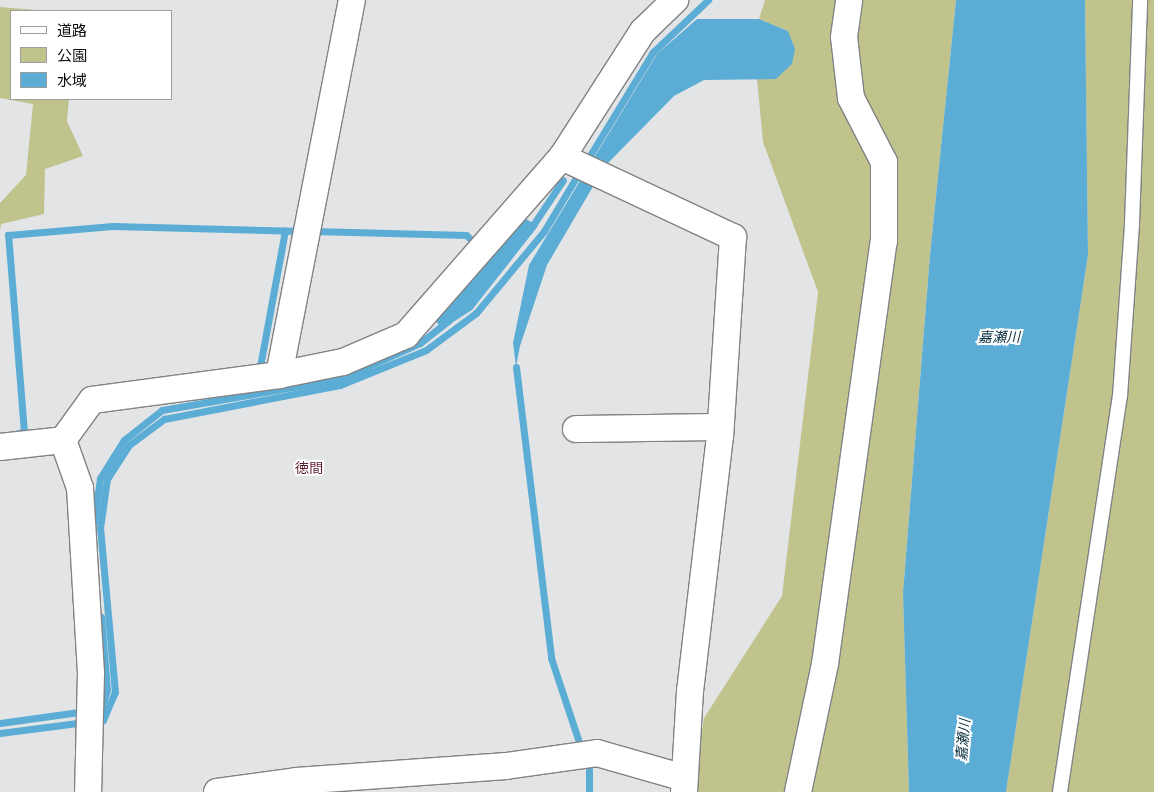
<!DOCTYPE html>
<meta charset="utf-8">
<style>
body{margin:0}
#map{position:relative;width:1154px;height:792px;overflow:hidden;background:#e3e4e6;font-family:"Archivo Narrow","Noto Sans JP",sans-serif}
div>[style]{position:absolute}
.green>*{inset:0;background:#c0c48c}
.water>*{inset:0;background:#5cadd5}
.stream>*{height:7px;margin:-3.5px;padding:0 3.5px;transform-origin:3.5px;border-radius:3.5px;background:#5cadd5}
.roads{filter:drop-shadow(1px 0 #818284) drop-shadow(-1px 0 #818284) drop-shadow(0 1px #818284) drop-shadow(0 -1px #818284)}
.service>*{height:14px;margin:-7px;padding:0 7px;transform-origin:7px;border-radius:7px;background:#fff}
.minor>*{height:26px;margin:-13px;padding:0 13px;transform-origin:13px;border-radius:13px;background:#fff}
span{translate:-50% -50%;white-space:nowrap;text-align:center;line-height:1.15;-webkit-text-stroke:4px #fff;paint-order:stroke}
.water-label{font-size:14px;color:#082e3f;font-style:italic}
.neighbourhood-label{font-size:14px;color:#601b2d}
.legend{position:absolute;left:10px;top:10px;width:162px;height:90px;box-sizing:border-box;background:#fff;border:1px solid #9e9e9f;margin:0;padding:6px 9px;list-style:none;font-size:15px;color:#0d0d0e}
.legend li{display:flex;align-items:center;gap:10px;height:25px}
.legend b{width:25px;border:1px solid #9e9e9f}
</style>
<div id="map">
<div class="green">
<i style="clip-path:polygon(765px 0,956px 0,930px 255px,903px 593px,909px 792px,691px 792px,704px 718px,782px 596px,818px 292px,763px 142px,757px 79px,776px 79px,788px 31px,759px 19px)"></i>
<i style="clip-path:polygon(1085px 0,1154px 0,1154px 792px,1006px 792px,1088px 255px)"></i>
<i style="clip-path:polygon(0 7px,49px 11px,11px 11px,11px 99px,69px 99px,67px 121px,83px 156px,45px 169px,44px 214px,1px 224px,0 230px,0 203px,26px 175px,33px 104px,0 98px)"></i>
</div>
<div class="water">
<i style="clip-path:polygon(956px 0,1085px 0,1088px 255px,1006px 792px,909px 792px,903px 593px,930px 255px)"></i>
<i style="clip-path:polygon(697px 19px,759px 19px,788px 31px,795px 49px,792px 64px,776px 79px,704px 80px,674px 96px,605px 166px,547px 265px,520px 346px,516px 367px,513px 343px,529px 265px,657px 54px)"></i>
<i style="clip-path:polygon(521px 216px,538px 226px,472px 310px,442px 329px,432px 316px)"></i>
</div>
<div class="stream">
<i style="left:586px;top:162px;width:129px;rotate:-58.7deg"></i>
<i style="left:653px;top:52px;width:76px;rotate:-43.4deg"></i>
<i style="left:313px;top:231px;width:153px;rotate:1.5deg"></i>
<i style="left:466px;top:235px;width:16px;rotate:43deg"></i>
<i style="left:529px;top:231px;width:61px;rotate:-56.3deg"></i>
<i style="left:516px;top:367px;width:293px;rotate:83.1deg"></i>
<i style="left:551px;top:658px;width:89px;rotate:71.6deg"></i>
<i style="left:259px;top:372px;width:144px;rotate:-79.6deg"></i>
<i style="left:18px;top:433px;width:6px;rotate:-9deg"></i>
<i style="left:24px;top:432px;width:198px;rotate:-94.6deg"></i>
<i style="left:8px;top:235px;width:105px;rotate:-4.9deg"></i>
<i style="left:113px;top:226px;width:189px;rotate:1.5deg"></i>
<i style="left:94px;top:522px;width:44px;rotate:-82.2deg"></i>
<i style="left:100px;top:478px;width:45px;rotate:-57.7deg"></i>
<i style="left:124px;top:440px;width:48px;rotate:-38.3deg"></i>
<i style="left:162px;top:410px;width:181px;rotate:-9.9deg"></i>
<i style="left:340px;top:379px;width:88px;rotate:-24.2deg"></i>
<i style="left:420px;top:343px;width:36px;rotate:-38deg"></i>
<i style="left:101px;top:617px;width:73px;rotate:85.3deg"></i>
<i style="left:107px;top:690px;width:19px;rotate:108deg"></i>
<i style="left:95px;top:721px;width:8px;rotate:-7deg"></i>
<i style="left:103px;top:720px;width:30px;rotate:-67deg"></i>
<i style="left:115px;top:692px;width:165px;rotate:-95.2deg"></i>
<i style="left:100px;top:528px;width:49px;rotate:-81.9deg"></i>
<i style="left:107px;top:479px;width:40px;rotate:-57.1deg"></i>
<i style="left:129px;top:445px;width:44px;rotate:-36.6deg"></i>
<i style="left:164px;top:419px;width:179px;rotate:-10.9deg"></i>
<i style="left:340px;top:385px;width:93px;rotate:-22.1deg"></i>
<i style="left:426px;top:350px;width:62px;rotate:-36.5deg"></i>
<i style="left:476px;top:313px;width:107px;rotate:-50.3deg"></i>
<i style="left:544px;top:231px;width:70px;rotate:-59deg"></i>
<i style="left:0;top:723px;width:87px;rotate:-7.9deg"></i>
<i style="left:0;top:733px;width:86px;rotate:-7.4deg"></i>
<i style="left:589px;top:767px;width:25px;rotate:90deg"></i>
</div>
<div class="roads">
<div class="service">
<i style="left:1060px;top:792px;width:401px;rotate:-81.4deg"></i>
<i style="left:1120px;top:396px;width:173px;rotate:-86deg"></i>
<i style="left:1132px;top:223px;width:223px;rotate:-87.9deg"></i>
</div>
<div class="minor">
<i style="left:562px;top:157px;width:189px;rotate:25.1deg"></i>
<i style="left:733px;top:237px;width:199px;rotate:93.7deg"></i>
<i style="left:720px;top:436px;width:257px;rotate:96.7deg"></i>
<i style="left:690px;top:691px;width:101px;rotate:93.4deg"></i>
<i style="left:279px;top:375px;width:382px;rotate:-79deg"></i>
<i style="left:576px;top:429px;width:144px;rotate:-0.8deg"></i>
<i style="left:63px;top:440px;width:51px;rotate:70.5deg"></i>
<i style="left:80px;top:488px;width:185px;rotate:86.6deg"></i>
<i style="left:91px;top:673px;width:119px;rotate:91.4deg"></i>
<i style="left:0;top:447px;width:63px;rotate:-6.3deg"></i>
<i style="left:63px;top:440px;width:49px;rotate:-54.1deg"></i>
<i style="left:92px;top:400px;width:189px;rotate:-7.6deg"></i>
<i style="left:279px;top:375px;width:65px;rotate:-11.5deg"></i>
<i style="left:343px;top:362px;width:69px;rotate:-23.2deg"></i>
<i style="left:406px;top:335px;width:237px;rotate:-48.8deg"></i>
<i style="left:562px;top:157px;width:150px;rotate:-57.3deg"></i>
<i style="left:643px;top:31px;width:45px;rotate:-44.1deg"></i>
<i style="left:217px;top:792px;width:80px;rotate:-7.9deg"></i>
<i style="left:296px;top:781px;width:211px;rotate:-4.1deg"></i>
<i style="left:506px;top:766px;width:92px;rotate:-8.1deg"></i>
<i style="left:597px;top:753px;width:91px;rotate:15.9deg"></i>
<i style="left:798px;top:792px;width:131px;rotate:-78.1deg"></i>
<i style="left:825px;top:664px;width:427px;rotate:-82.1deg"></i>
<i style="left:884px;top:241px;width:79px;rotate:-90deg"></i>
<i style="left:884px;top:162px;width:72px;rotate:-117.3deg"></i>
<i style="left:851px;top:98px;width:61px;rotate:-96.5deg"></i>
<i style="left:844px;top:37px;width:37px;rotate:-82deg"></i>
</div>
</div>
<div class="water-label">
<span style="left:999px;top:337px">嘉瀬川</span>
<span style="left:963px;top:740px;rotate:-85deg">嘉瀬川</span>
</div>
<div class="neighbourhood-label">
<span style="left:309px;top:468px">徳間</span>
</div>
<ul class="legend">
<li><b style="height:6px;background:#fff"></b>道路</li>
<li><b style="height:14px;background:#c0c48c"></b>公園</li>
<li><b style="height:14px;background:#5cadd5"></b>水域</li>
</ul>
</div>
